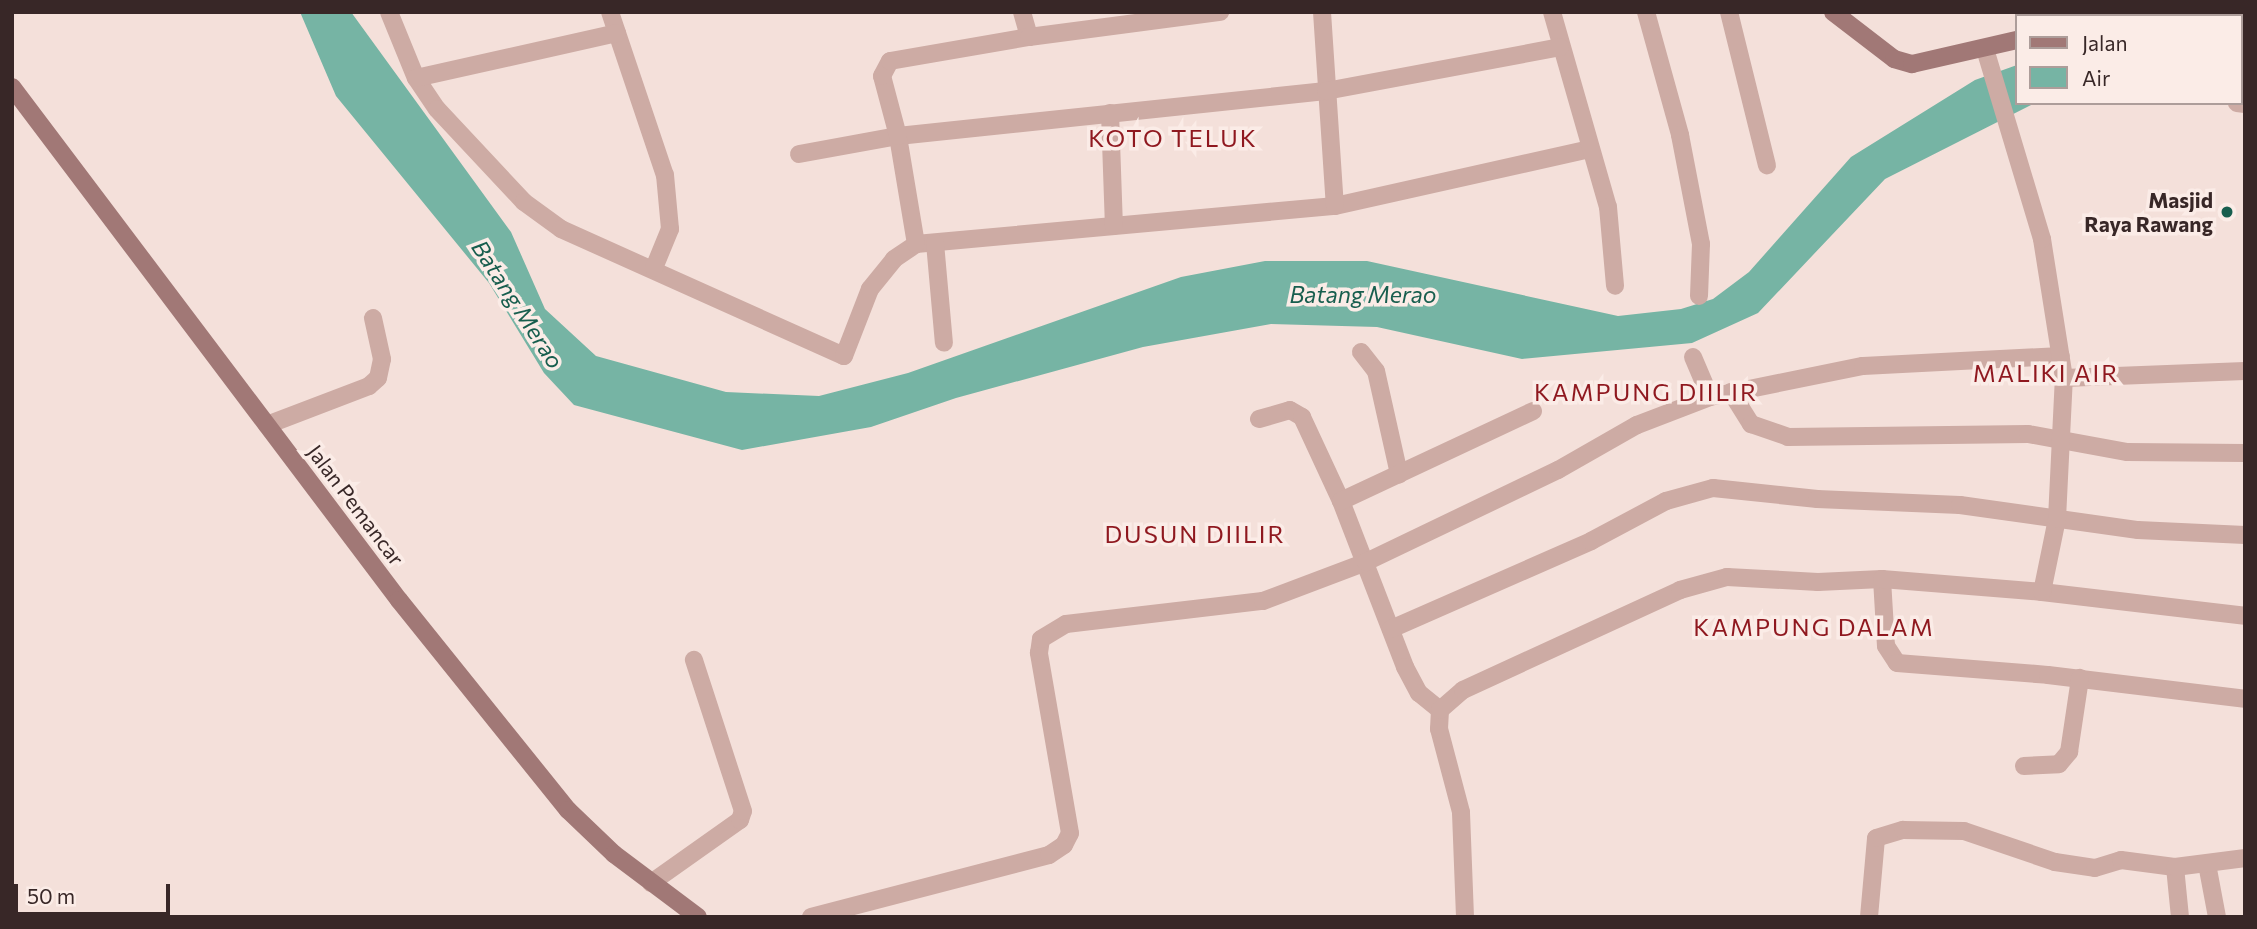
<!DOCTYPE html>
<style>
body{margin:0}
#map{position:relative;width:2257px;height:929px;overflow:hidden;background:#f4e0da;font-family:Commissioner,sans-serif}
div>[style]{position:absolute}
.water>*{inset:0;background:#76b4a4}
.minor>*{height:18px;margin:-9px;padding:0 9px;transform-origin:9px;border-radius:9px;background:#cdaba4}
.tertiary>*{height:18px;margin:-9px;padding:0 9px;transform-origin:9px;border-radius:9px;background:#cdaba4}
.secondary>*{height:18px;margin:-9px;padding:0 9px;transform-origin:9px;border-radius:9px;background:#a17876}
.dots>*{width:19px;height:19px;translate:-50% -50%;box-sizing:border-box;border:4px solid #fbece7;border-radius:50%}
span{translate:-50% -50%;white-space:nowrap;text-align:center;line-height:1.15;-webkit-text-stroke:7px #fbece7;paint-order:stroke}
.poi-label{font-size:21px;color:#382727;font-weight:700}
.right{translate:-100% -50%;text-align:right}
.street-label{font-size:21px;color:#382727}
.water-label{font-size:23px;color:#185e4e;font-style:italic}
.quarter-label{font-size:24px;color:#8f181f;letter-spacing:2px}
.frame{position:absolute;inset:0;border:14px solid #382727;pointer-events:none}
.legend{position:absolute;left:2015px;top:14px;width:228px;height:91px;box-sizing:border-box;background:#fbece7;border:2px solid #ad9d9a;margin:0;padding:9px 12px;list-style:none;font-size:21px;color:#382727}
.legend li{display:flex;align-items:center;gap:14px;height:35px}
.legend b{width:35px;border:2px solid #ad9d9a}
.scale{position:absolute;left:14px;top:884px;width:156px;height:32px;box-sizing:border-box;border:4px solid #382727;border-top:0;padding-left:9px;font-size:21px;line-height:24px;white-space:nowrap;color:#382727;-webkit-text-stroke:5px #fbece7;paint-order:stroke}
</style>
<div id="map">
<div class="water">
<i style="clip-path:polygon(300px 12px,351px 12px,511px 232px,545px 309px,596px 356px,726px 392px,819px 396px,908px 373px,1181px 277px,1265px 261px,1367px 261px,1618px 316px,1681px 309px,1713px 299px,1749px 272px,1851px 157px,1975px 80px,2017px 65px,2017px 103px,2035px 103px,1885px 179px,1758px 313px,1692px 343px,1522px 359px,1377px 327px,1271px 324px,1143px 347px,956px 398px,871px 427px,742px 450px,574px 405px,544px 373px,489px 283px,336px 96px)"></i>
</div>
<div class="minor">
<i style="left:389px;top:12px;width:71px;rotate:67.8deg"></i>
<i style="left:416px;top:78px;width:37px;rotate:56deg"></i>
<i style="left:437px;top:109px;width:127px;rotate:46.9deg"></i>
<i style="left:524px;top:202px;width:46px;rotate:36.1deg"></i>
<i style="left:561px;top:229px;width:310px;rotate:24.2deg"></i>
<i style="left:844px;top:356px;width:72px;rotate:-68.8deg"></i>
<i style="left:870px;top:289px;width:38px;rotate:-51deg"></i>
<i style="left:894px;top:259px;width:27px;rotate:-34deg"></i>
<i style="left:916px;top:244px;width:421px;rotate:-5.2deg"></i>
<i style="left:1335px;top:206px;width:260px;rotate:-12.6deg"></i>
<i style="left:610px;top:12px;width:172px;rotate:71.4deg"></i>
<i style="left:665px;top:175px;width:54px;rotate:84.7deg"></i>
<i style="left:670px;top:229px;width:42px;rotate:112.3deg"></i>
<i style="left:1022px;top:12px;width:26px;rotate:74deg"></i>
<i style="left:1322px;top:12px;width:194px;rotate:86.2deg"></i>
<i style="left:1552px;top:12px;width:203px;rotate:74deg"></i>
<i style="left:1608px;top:207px;width:79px;rotate:84.9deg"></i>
<i style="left:1646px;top:12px;width:128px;rotate:74.5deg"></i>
<i style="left:1680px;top:135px;width:111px;rotate:79.1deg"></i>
<i style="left:1701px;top:244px;width:52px;rotate:92.2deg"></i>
<i style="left:1729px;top:12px;width:158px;rotate:76.1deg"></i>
<i style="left:2226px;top:16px;width:4px;rotate:-90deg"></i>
<i style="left:416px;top:78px;width:206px;rotate:-12.6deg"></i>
<i style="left:2237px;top:103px;width:8px;rotate:7deg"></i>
<i style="left:1110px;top:113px;width:113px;rotate:88deg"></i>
<i style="left:799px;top:154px;width:101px;rotate:-10.3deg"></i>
<i style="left:898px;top:136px;width:430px;rotate:-6deg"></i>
<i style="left:1326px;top:91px;width:238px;rotate:-10.6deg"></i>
<i style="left:935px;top:243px;width:100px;rotate:84.9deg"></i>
<i style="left:916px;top:244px;width:109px;rotate:-99.5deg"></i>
<i style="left:898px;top:136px;width:62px;rotate:-104.9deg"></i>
<i style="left:882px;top:76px;width:17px;rotate:-62deg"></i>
<i style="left:890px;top:61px;width:141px;rotate:-9.8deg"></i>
<i style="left:1029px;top:37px;width:193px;rotate:-7.5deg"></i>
<i style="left:1361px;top:352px;width:24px;rotate:52deg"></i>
<i style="left:1376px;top:371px;width:106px;rotate:77.4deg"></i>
<i style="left:1693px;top:357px;width:43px;rotate:67deg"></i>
<i style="left:2064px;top:378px;width:181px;rotate:-2.2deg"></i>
<i style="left:1731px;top:392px;width:38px;rotate:58deg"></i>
<i style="left:1751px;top:424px;width:39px;rotate:19deg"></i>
<i style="left:1788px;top:437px;width:240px;rotate:-0.7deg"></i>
<i style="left:2028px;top:434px;width:101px;rotate:10.3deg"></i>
<i style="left:2127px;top:452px;width:118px;rotate:0.5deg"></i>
<i style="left:1259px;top:419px;width:32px;rotate:-16deg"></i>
<i style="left:1290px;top:410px;width:14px;rotate:30deg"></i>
<i style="left:1302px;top:417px;width:93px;rotate:65.1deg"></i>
<i style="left:1341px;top:501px;width:178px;rotate:68.9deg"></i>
<i style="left:1405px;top:667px;width:30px;rotate:62deg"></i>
<i style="left:1419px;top:693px;width:27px;rotate:39deg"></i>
<i style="left:267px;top:425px;width:109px;rotate:-20.9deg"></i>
<i style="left:369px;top:386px;width:12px;rotate:-42deg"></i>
<i style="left:378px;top:378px;width:19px;rotate:-78deg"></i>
<i style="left:382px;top:359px;width:42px;rotate:-102.4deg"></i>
<i style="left:1341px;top:501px;width:212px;rotate:-25.1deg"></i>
<i style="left:1882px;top:579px;width:67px;rotate:86.6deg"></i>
<i style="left:1886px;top:646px;width:20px;rotate:57deg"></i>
<i style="left:1897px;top:663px;width:151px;rotate:4.5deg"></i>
<i style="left:2048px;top:675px;width:198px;rotate:6.9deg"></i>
<i style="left:2042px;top:592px;width:204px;rotate:6.7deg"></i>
<i style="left:1391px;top:629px;width:219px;rotate:-23.7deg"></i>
<i style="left:1591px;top:541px;width:85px;rotate:-28.1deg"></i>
<i style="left:1666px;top:501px;width:49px;rotate:-15.5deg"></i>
<i style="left:1713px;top:488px;width:105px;rotate:6deg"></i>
<i style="left:1817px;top:499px;width:143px;rotate:2.4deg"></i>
<i style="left:1960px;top:505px;width:180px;rotate:8deg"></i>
<i style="left:2138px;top:530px;width:107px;rotate:2.7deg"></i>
<i style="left:2024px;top:766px;width:35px;rotate:-3deg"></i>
<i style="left:2059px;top:764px;width:16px;rotate:-50deg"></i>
<i style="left:2069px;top:752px;width:75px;rotate:-81.5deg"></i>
<i style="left:2207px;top:864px;width:54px;rotate:79.3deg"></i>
<i style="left:2175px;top:867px;width:50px;rotate:84.3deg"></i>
<i style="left:651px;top:883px;width:109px;rotate:-35.3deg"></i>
<i style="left:740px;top:820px;width:9px;rotate:-72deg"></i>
<i style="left:743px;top:811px;width:159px;rotate:-108deg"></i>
<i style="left:811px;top:917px;width:246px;rotate:-14.6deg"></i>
<i style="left:1049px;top:855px;width:18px;rotate:-34deg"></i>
<i style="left:1064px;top:845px;width:13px;rotate:-63deg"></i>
<i style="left:1070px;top:833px;width:183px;rotate:-99.8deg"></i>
<i style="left:1039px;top:653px;width:14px;rotate:-82deg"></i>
<i style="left:1041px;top:639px;width:29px;rotate:-31deg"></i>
<i style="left:1066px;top:624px;width:198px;rotate:-6.7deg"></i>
<i style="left:1263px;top:601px;width:110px;rotate:-20.7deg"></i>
<i style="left:1366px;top:562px;width:213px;rotate:-25.6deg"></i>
<i style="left:1558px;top:470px;width:91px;rotate:-29.7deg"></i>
<i style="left:1637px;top:425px;width:78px;rotate:-21deg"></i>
<i style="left:1710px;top:397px;width:156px;rotate:-11.5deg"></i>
<i style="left:1863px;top:366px;width:198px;rotate:-2.9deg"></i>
<i style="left:1869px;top:917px;width:79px;rotate:-84.9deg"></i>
<i style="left:1876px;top:838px;width:28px;rotate:-17deg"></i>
<i style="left:1903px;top:830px;width:61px;rotate:0.9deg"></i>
<i style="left:1964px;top:831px;width:96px;rotate:18.8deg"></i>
<i style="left:2055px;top:862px;width:40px;rotate:8.5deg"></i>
<i style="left:2095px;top:868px;width:27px;rotate:-17deg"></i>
<i style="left:2121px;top:860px;width:54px;rotate:7.4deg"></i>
<i style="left:2175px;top:867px;width:71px;rotate:-7.3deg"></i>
</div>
<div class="tertiary">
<i style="left:1465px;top:917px;width:105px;rotate:-92.2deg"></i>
<i style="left:1461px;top:812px;width:86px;rotate:-104.8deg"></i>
<i style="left:1439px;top:729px;width:19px;rotate:-87deg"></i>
<i style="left:1440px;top:710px;width:30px;rotate:-41deg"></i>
<i style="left:1463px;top:690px;width:239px;rotate:-24.7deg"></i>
<i style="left:1680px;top:590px;width:49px;rotate:-15.5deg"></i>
<i style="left:1727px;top:577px;width:91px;rotate:3.1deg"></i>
<i style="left:1818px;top:582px;width:64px;rotate:-2.7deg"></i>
<i style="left:1882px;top:579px;width:161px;rotate:4.6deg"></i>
<i style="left:2042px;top:592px;width:75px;rotate:-78.4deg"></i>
<i style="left:2057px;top:519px;width:141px;rotate:-87.2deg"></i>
<i style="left:2064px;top:378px;width:141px;rotate:-99deg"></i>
<i style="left:2042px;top:239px;width:198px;rotate:-106.7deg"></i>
</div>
<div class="secondary">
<i style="left:1833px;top:12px;width:77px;rotate:37.6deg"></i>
<i style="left:1894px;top:59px;width:19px;rotate:16deg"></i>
<i style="left:1912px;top:64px;width:108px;rotate:-12.9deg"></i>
<i style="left:2136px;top:16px;width:79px"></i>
<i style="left:2241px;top:20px;width:4px"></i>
<i style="left:12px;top:87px;width:643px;rotate:52.97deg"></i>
<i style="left:399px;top:600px;width:270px;rotate:51.2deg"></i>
<i style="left:568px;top:810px;width:64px;rotate:43.7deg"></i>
<i style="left:614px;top:854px;width:105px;rotate:36.9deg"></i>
</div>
<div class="dots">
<i style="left:2227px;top:212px;background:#185e4e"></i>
</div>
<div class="poi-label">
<span class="right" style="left:2213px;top:212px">Masjid<br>Raya Rawang</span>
</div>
<div class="street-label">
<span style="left:356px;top:505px;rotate:53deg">Jalan Pemancar</span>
</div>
<div class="water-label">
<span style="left:1363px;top:294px">Batang Merao</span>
<span style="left:518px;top:304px;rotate:57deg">Batang Merao</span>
</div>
<div class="quarter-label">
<span style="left:1173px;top:138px">KOTO TELUK</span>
<span style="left:2046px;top:373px">MALIKI AIR</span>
<span style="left:1646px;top:392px">KAMPUNG DIILIR</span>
<span style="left:1195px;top:534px">DUSUN DIILIR</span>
<span style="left:1814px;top:627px">KAMPUNG DALAM</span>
</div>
<div class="frame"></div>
<ul class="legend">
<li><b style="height:9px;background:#a17876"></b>Jalan</li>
<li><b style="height:19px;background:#76b4a4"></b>Air</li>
</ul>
<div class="scale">50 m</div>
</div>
